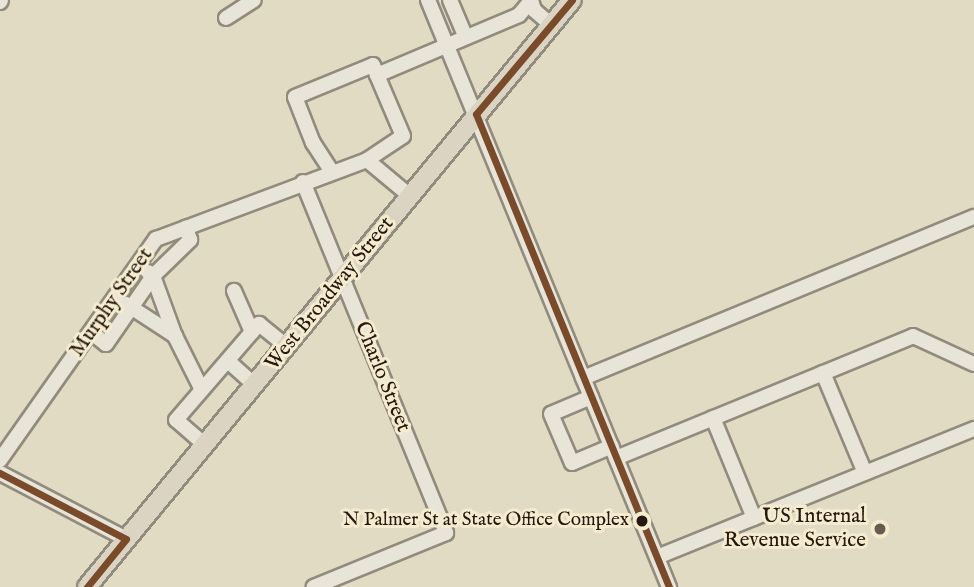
<!DOCTYPE html>
<style>
body{margin:0}
#map{position:relative;width:974px;height:587px;overflow:hidden;background:#e2dbc3;font-family:"IM FELL English",serif}
div>[style]{position:absolute}
.roads{filter:drop-shadow(2px 0 #918b7d) drop-shadow(-2px 0 #918b7d) drop-shadow(0 2px #918b7d) drop-shadow(0 -2px #918b7d)}
.minor>*{height:14px;margin:-7px;padding:0 7px;transform-origin:7px;border-radius:7px;background:#e8e4d8}
.major>*{height:18px;margin:-9px;padding:0 9px;transform-origin:9px;border-radius:9px;background:#dcd4c3}
.bus-1>*{height:7px;margin:-3.5px;padding:0 3.5px;transform-origin:3.5px;border-radius:3.5px;background:#7a4b2a}
.dots>*{width:19px;height:19px;translate:-50% -50%;box-sizing:border-box;border:4px solid #f5ecd0;border-radius:50%}
span{translate:-50% -50%;white-space:nowrap;text-align:center;line-height:1.15;-webkit-text-stroke:6px #f5ecd0;paint-order:stroke}
.bus-label{font-size:19px;color:#251810}
.right{translate:-100% -50%;text-align:right}
.street-label{font-size:21px;color:#251810}
.poi-label{font-size:21px;color:#251810}
</style>
<div id="map">
<div class="roads">
<div class="minor">
<i style="left:428px;top:0;width:635px;rotate:67.68deg"></i>
<i style="left:450px;top:0;width:39px;rotate:67deg"></i>
<i style="left:531px;top:0;width:10px;rotate:73deg"></i>
<i style="left:534px;top:10px;width:23px;rotate:41deg"></i>
<i style="left:0;top:2px;width:2px;rotate:-63deg"></i>
<i style="left:226px;top:18px;width:33px;rotate:-33deg"></i>
<i style="left:332px;top:172px;width:35px;rotate:-123deg"></i>
<i style="left:313px;top:143px;width:49px;rotate:-111.4deg"></i>
<i style="left:295px;top:97px;width:84px;rotate:-22.3deg"></i>
<i style="left:373px;top:65px;width:11px;rotate:68deg"></i>
<i style="left:303px;top:182px;width:379px;rotate:67.8deg"></i>
<i style="left:446px;top:533px;width:143px;rotate:157.8deg"></i>
<i style="left:410px;top:196px;width:56px;rotate:-140.1deg"></i>
<i style="left:367px;top:160px;width:43px;rotate:-33.7deg"></i>
<i style="left:403px;top:136px;width:66px;rotate:-113.1deg"></i>
<i style="left:377px;top:75px;width:154px;rotate:-22.9deg"></i>
<i style="left:519px;top:15px;width:17px;rotate:-50deg"></i>
<i style="left:148px;top:272px;width:6px;rotate:39deg"></i>
<i style="left:153px;top:276px;width:52px;rotate:-44.2deg"></i>
<i style="left:190px;top:240px;width:13px;rotate:-108deg"></i>
<i style="left:126px;top:304px;width:59px;rotate:33.1deg"></i>
<i style="left:91px;top:332px;width:19px;rotate:39deg"></i>
<i style="left:106px;top:344px;width:83px;rotate:-55.3deg"></i>
<i style="left:153px;top:276px;width:64px;rotate:69.9deg"></i>
<i style="left:175px;top:336px;width:60px;rotate:63.4deg"></i>
<i style="left:252px;top:332px;width:11px;rotate:-49deg"></i>
<i style="left:259px;top:324px;width:36px;rotate:39deg"></i>
<i style="left:228px;top:361px;width:36px;rotate:42deg"></i>
<i style="left:823px;top:373px;width:108px;rotate:67.2deg"></i>
<i style="left:583px;top:378px;width:423px;rotate:-22.4deg"></i>
<i style="left:591px;top:397px;width:43px;rotate:157deg"></i>
<i style="left:551px;top:414px;width:53px;rotate:66.8deg"></i>
<i style="left:572px;top:463px;width:43px;rotate:-23deg"></i>
<i style="left:713px;top:418px;width:108px;rotate:67.7deg"></i>
<i style="left:205px;top:445px;width:38px;rotate:-139deg"></i>
<i style="left:176px;top:420px;width:116px;rotate:-49.2deg"></i>
<i style="left:252px;top:332px;width:45px;rotate:-113.7deg"></i>
<i style="left:616px;top:458px;width:321px;rotate:-22.3deg"></i>
<i style="left:913px;top:336px;width:67px;rotate:24.7deg"></i>
<i style="left:0;top:460px;width:271px;rotate:-54.8deg"></i>
<i style="left:156px;top:239px;width:225px;rotate:-20.5deg"></i>
<i style="left:0;top:473px;width:142px;rotate:27.6deg"></i>
<i style="left:657px;top:557px;width:342px;rotate:-22deg"></i>
</div>
<div class="major">
<i style="left:87px;top:587px;width:761px;rotate:-50.44deg"></i>
</div>
</div>
<div class="bus-1">
<i style="left:572px;top:0;width:149px;rotate:130.1deg"></i>
<i style="left:476px;top:114px;width:511px;rotate:67.8deg"></i>
<i style="left:0;top:473px;width:142px;rotate:27.6deg"></i>
<i style="left:126px;top:539px;width:62px;rotate:129.1deg"></i>
</div>
<div class="dots">
<i style="left:642px;top:521px;background:#251810"></i>
<i style="left:880px;top:529px;background:#675c4f"></i>
</div>
<div class="bus-label">
<span class="right" style="left:629px;top:521px">N Palmer St at State Office Complex</span>
</div>
<div class="street-label">
<span style="left:330px;top:294px;rotate:-51deg">West Broadway Street</span>
<span style="left:112px;top:303px;rotate:-55deg">Murphy Street</span>
<span style="left:382px;top:377px;rotate:68deg">Charlo Street</span>
</div>
<div class="poi-label">
<span class="right" style="left:866px;top:529px">US Internal<br>Revenue Service</span>
</div>
</div>
